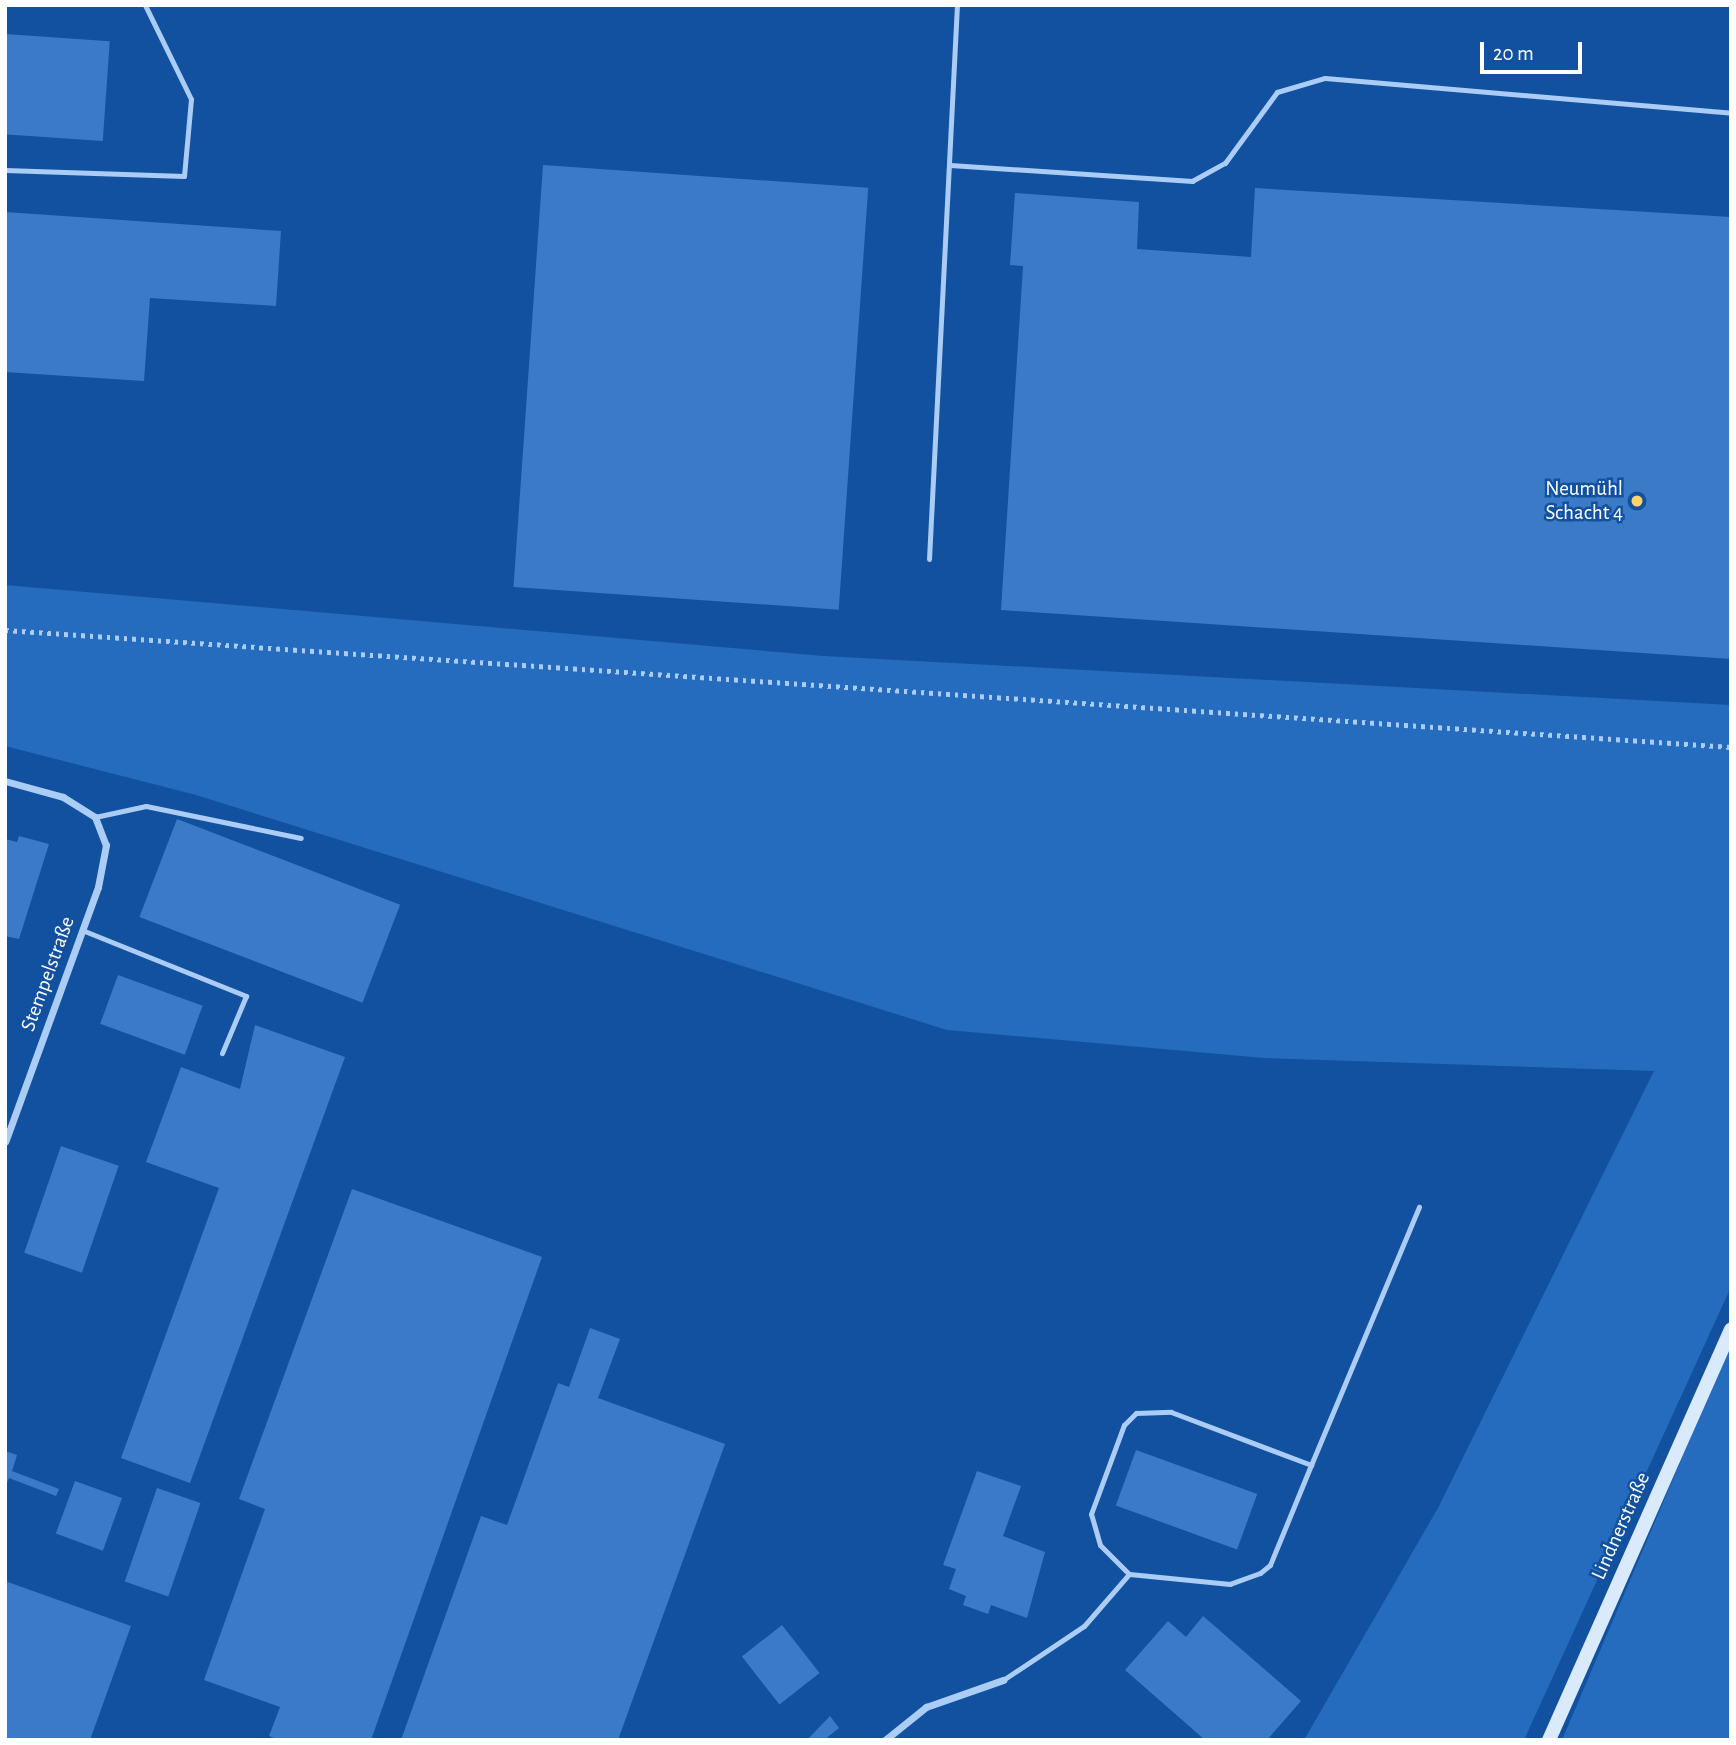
<!DOCTYPE html>
<meta charset="utf-8">
<style>
body{margin:0}
#map{position:relative;width:1736px;height:1745px;overflow:hidden;background:#12519f;font-family:"Alegreya Sans",sans-serif}
div>[style]{position:absolute}
.green>*{inset:0;background:#256bbe}
.building>*{inset:0;background:#3b7ac6;transform-origin:0 0}
.path>*{height:4.5px;margin-top:-2.25px;transform-origin:0;background:repeating-linear-gradient(90deg,#aaccf5 0 3.5px,transparent 0 8.5px)}
.lane>*{height:5px;margin:-2.5px;padding:0 2.5px;transform-origin:2.5px;border-radius:2.5px;background:#aaccf5}
.street>*{height:7px;margin:-3.5px;padding:0 3.5px;transform-origin:3.5px;border-radius:3.5px;background:#aaccf5}
.secondary>*{height:14px;margin:-7px;padding:0 7px;transform-origin:7px;border-radius:7px;background:#daeafd}
.dots>*{width:19px;height:19px;translate:-50% -50%;box-sizing:border-box;border:4px solid #12519f;border-radius:50%}
span{translate:-50% -50%;white-space:nowrap;text-align:center;line-height:1.15;-webkit-text-stroke:5px #12519f;paint-order:stroke}
.poi-label{font-size:21px;color:#fff}
.right{translate:-100% -50%;text-align:right}
.street-label{font-size:21px;color:#fff}
.frame{position:absolute;inset:0;border:7px solid #fff;pointer-events:none}
.scale{position:absolute;left:1480px;top:42px;width:102px;height:32px;box-sizing:border-box;border:4px solid #fff;border-top:0;padding-left:9px;font-size:21px;line-height:24px;white-space:nowrap;color:#fff;-webkit-text-stroke:5px #12519f;paint-order:stroke}
</style>
<div id="map">
<div class="green">
<i style="clip-path:polygon(5px 585px,824px 656px,1731px 705px,1731px 1287px,1524px 1740px,1304px 1740px,1438px 1508px,1654px 1071px,1264px 1058px,947px 1030px,196px 795px,5px 746px)"></i>
<i style="clip-path:polygon(1731px 1343px,1731px 1740px,1562px 1740px)"></i>
</div>
<div class="building">
<i style="left:5px;top:34px;width:105px;height:100px;rotate:4deg"></i>
<i style="left:543px;top:165px;width:326px;height:423px;rotate:4deg"></i>
<i style="clip-path:polygon(1255px 188px,1731px 217px,1731px 659px,1001px 610px,1023px 266px,1010px 265px,1015px 193px,1139px 202px,1137px 249px,1251px 257px)"></i>
<i style="clip-path:polygon(5px 212px,281px 231px,276px 306px,150px 298px,144px 381px,5px 372px)"></i>
<i style="left:177px;top:819px;width:239px;height:105px;rotate:21deg"></i>
<i style="clip-path:polygon(19px 836px,49px 844px,19px 939px,5px 936px,5px 839px,17px 842px)"></i>
<i style="left:118px;top:975px;width:90px;height:52px;rotate:20deg"></i>
<i style="clip-path:polygon(255px 1025px,345px 1057px,190px 1483px,121px 1458px,219px 1188px,146px 1162px,181px 1067px,240px 1089px)"></i>
<i style="left:61px;top:1146px;width:61px;height:113px;rotate:19deg"></i>
<i style="clip-path:polygon(352px 1189px,542px 1257px,371px 1740px,279px 1740px,269px 1736px,280px 1707px,204px 1680px,265px 1509px,239px 1499px)"></i>
<i style="clip-path:polygon(590px 1328px,620px 1339px,598px 1398px,725px 1444px,618px 1740px,401px 1740px,481px 1516px,507px 1525px,558px 1383px,569px 1387px)"></i>
<i style="left:1136px;top:1450px;width:129px;height:59px;rotate:20deg"></i>
<i style="clip-path:polygon(5px 1451px,17px 1455px,12px 1471px,59px 1489px,56px 1496px,9px 1478px,5px 1487px)"></i>
<i style="clip-path:polygon(977px 1471px,1021px 1486px,1003px 1536px,1045px 1552px,1027px 1618px,991px 1605px,988px 1614px,963px 1605px,966px 1596px,949px 1589px,956px 1569px,943px 1565px)"></i>
<i style="left:75px;top:1481px;width:50px;height:56px;rotate:20deg"></i>
<i style="left:157px;top:1488px;width:46px;height:99px;rotate:19deg"></i>
<i style="clip-path:polygon(5px 1581px,131px 1626px,90px 1740px,5px 1740px)"></i>
<i style="clip-path:polygon(1203px 1616px,1301px 1701px,1267px 1740px,1205px 1740px,1125px 1670px,1168px 1621px,1186px 1637px)"></i>
<i style="left:782px;top:1625px;width:61px;height:51px;rotate:52deg"></i>
<i style="clip-path:polygon(830px 1716px,839px 1728px,824px 1740px,807px 1740px)"></i>
</div>
<div class="path">
<i style="left:5px;top:630px;width:1730px;rotate:3.88deg"></i>
</div>
<div class="lane">
<i style="left:950px;top:165px;width:243px;rotate:3.8deg"></i>
<i style="left:1192px;top:181px;width:38px;rotate:-29deg"></i>
<i style="left:1225px;top:163px;width:88px;rotate:-53.8deg"></i>
<i style="left:1277px;top:92px;width:50px;rotate:-16.3deg"></i>
<i style="left:1325px;top:78px;width:408px;rotate:4.9deg"></i>
<i style="left:5px;top:170px;width:179px;rotate:1.9deg"></i>
<i style="left:184px;top:176px;width:77px;rotate:-84.8deg"></i>
<i style="left:191px;top:99px;width:105px;rotate:-116.1deg"></i>
<i style="left:929px;top:559px;width:555px;rotate:-87.11deg"></i>
<i style="left:95px;top:817px;width:52px;rotate:-12.2deg"></i>
<i style="left:146px;top:806px;width:158px;rotate:11.7deg"></i>
<i style="left:82px;top:930px;width:177px;rotate:21.9deg"></i>
<i style="left:246px;top:996px;width:62px;rotate:112.8deg"></i>
<i style="left:1311px;top:1465px;width:280px;rotate:-67.3deg"></i>
<i style="left:1003px;top:1680px;width:97px;rotate:-33.7deg"></i>
<i style="left:1084px;top:1626px;width:69px;rotate:-49.1deg"></i>
<i style="left:1129px;top:1574px;width:41px;rotate:-135deg"></i>
<i style="left:1100px;top:1545px;width:32px;rotate:-106deg"></i>
<i style="left:1091px;top:1514px;width:95px;rotate:-69.7deg"></i>
<i style="left:1124px;top:1425px;width:17px;rotate:-45deg"></i>
<i style="left:1136px;top:1413px;width:35px;rotate:-2deg"></i>
<i style="left:1171px;top:1412px;width:150px;rotate:20.7deg"></i>
<i style="left:1311px;top:1465px;width:108px;rotate:112.3deg"></i>
<i style="left:1270px;top:1565px;width:13px;rotate:141deg"></i>
<i style="left:1260px;top:1573px;width:32px;rotate:160deg"></i>
<i style="left:1230px;top:1584px;width:101px;rotate:-174.3deg"></i>
</div>
<div class="street">
<i style="left:5px;top:781px;width:60px;rotate:15.4deg"></i>
<i style="left:63px;top:797px;width:38px;rotate:32deg"></i>
<i style="left:95px;top:817px;width:30px;rotate:69deg"></i>
<i style="left:106px;top:845px;width:43px;rotate:100.8deg"></i>
<i style="left:98px;top:887px;width:271px;rotate:110deg"></i>
<i style="left:885px;top:1740px;width:53px;rotate:-38.8deg"></i>
<i style="left:926px;top:1707px;width:82px;rotate:-19.3deg"></i>
</div>
<div class="secondary">
<i style="left:1549px;top:1740px;width:449px;rotate:-66.1deg"></i>
</div>
<div class="dots">
<i style="left:1637px;top:501px;background:#ffd46e"></i>
</div>
<div class="poi-label">
<span class="right" style="left:1623px;top:501px">Neumühl<br>Schacht 4</span>
</div>
<div class="street-label">
<span style="left:48px;top:974px;rotate:-70deg">Stempelstraße</span>
<span style="left:1621px;top:1526px;rotate:-66deg">Lindnerstraße</span>
</div>
<div class="frame"></div>
<div class="scale">20 m</div>
</div>
